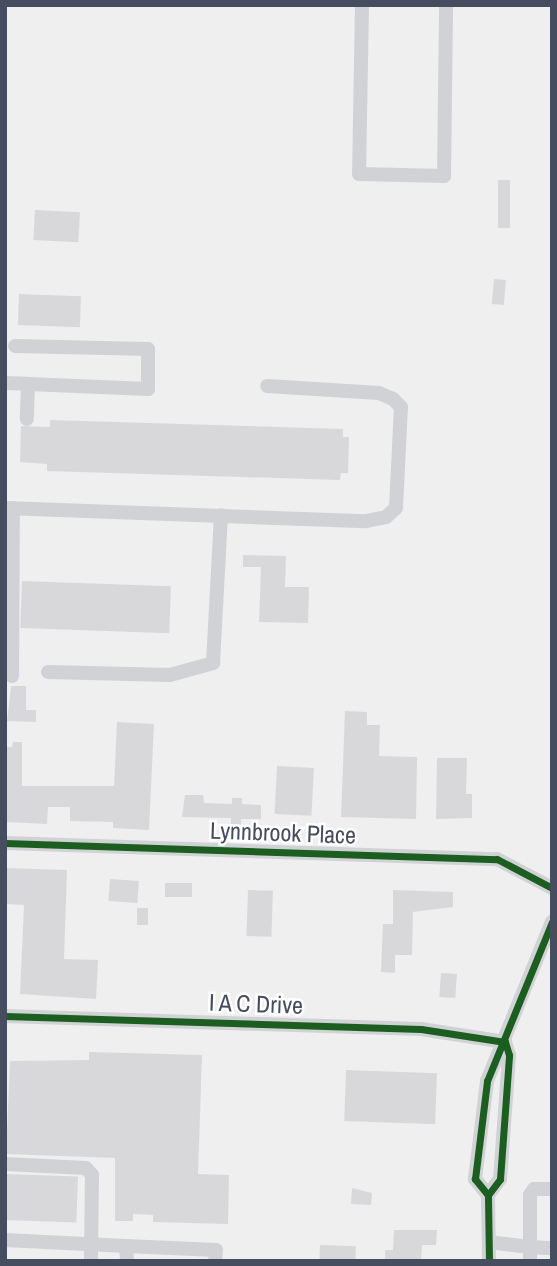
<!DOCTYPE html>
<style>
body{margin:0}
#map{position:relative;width:557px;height:1266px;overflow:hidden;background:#f0efef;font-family:"Archivo Narrow",sans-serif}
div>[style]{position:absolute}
.building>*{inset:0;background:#d8d8db;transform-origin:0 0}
.minor>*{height:14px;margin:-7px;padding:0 7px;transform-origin:7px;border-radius:7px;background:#d1d2d6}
.cycleway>*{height:7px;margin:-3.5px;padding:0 3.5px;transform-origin:3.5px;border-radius:3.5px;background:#1b5e20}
span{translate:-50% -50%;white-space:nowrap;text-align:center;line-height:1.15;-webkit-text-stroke:5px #fff;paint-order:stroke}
.street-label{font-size:24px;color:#454d5e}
.frame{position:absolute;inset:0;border:7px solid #454d5e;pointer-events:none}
</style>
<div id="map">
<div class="building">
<i style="left:498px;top:180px;width:12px;height:48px"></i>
<i style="left:35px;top:210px;width:45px;height:30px;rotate:3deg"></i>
<i style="left:494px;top:279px;width:12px;height:25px;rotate:5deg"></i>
<i style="left:19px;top:294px;width:62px;height:31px;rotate:2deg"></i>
<i style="clip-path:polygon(50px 420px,343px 429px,343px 437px,349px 437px,348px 473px,341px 473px,340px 480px,47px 471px,47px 464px,20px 462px,21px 426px,50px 427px)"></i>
<i style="clip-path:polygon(243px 555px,286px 556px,285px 587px,309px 587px,308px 623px,259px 622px,261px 567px,243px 567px)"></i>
<i style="left:22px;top:581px;width:149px;height:47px;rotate:2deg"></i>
<i style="clip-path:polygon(11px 686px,26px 686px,26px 710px,36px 710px,36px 722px,7px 721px)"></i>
<i style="clip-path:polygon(345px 711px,367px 712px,367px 725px,380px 725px,379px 756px,417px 757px,416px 819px,341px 817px)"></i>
<i style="clip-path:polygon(117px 722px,154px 724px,149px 830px,113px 828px,113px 822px,70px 821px,70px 807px,48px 807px,47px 824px,5px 822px,7px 747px,12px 747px,13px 742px,22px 742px,22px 786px,114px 786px)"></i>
<i style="clip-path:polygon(437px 758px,467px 758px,466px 794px,472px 794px,472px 818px,436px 819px)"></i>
<i style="left:277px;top:766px;width:37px;height:48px;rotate:3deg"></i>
<i style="clip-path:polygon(185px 795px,203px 795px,204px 803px,232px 804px,232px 798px,242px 798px,242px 804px,261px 805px,261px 819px,241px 819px,241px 828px,231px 828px,231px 818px,182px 817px)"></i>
<i style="clip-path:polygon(5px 868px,67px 870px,64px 959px,98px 960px,96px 999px,20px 994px,24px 905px,5px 904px)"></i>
<i style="left:110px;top:879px;width:29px;height:22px;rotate:4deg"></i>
<i style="left:165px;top:883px;width:27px;height:14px"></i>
<i style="left:248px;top:890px;width:25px;height:46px;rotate:2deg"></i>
<i style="clip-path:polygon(393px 890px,453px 892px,453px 907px,413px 912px,412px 955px,395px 955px,395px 973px,381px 972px,383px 924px,393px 924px)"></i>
<i style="left:137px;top:908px;width:11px;height:17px"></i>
<i style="left:441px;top:973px;width:16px;height:24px;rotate:4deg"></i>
<i style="clip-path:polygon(89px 1052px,202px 1055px,198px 1174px,229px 1175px,228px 1224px,153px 1222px,153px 1215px,133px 1214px,133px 1221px,115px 1221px,115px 1158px,6px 1154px,10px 1061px,89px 1060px)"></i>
<i style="left:346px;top:1070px;width:91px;height:51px;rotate:2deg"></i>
<i style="left:5px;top:1174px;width:73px;height:46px;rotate:2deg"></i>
<i style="clip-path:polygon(352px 1188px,372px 1193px,371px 1205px,351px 1204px)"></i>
<i style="clip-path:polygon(394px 1230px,437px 1230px,436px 1245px,422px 1245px,421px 1261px,385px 1261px,385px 1250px,393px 1250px)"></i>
<i style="left:320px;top:1245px;width:36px;height:15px;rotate:2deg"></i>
</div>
<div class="minor">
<i style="left:362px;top:5px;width:169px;rotate:91deg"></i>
<i style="left:359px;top:174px;width:85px;rotate:1.3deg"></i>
<i style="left:444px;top:176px;width:171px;rotate:-89.3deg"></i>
<i style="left:15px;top:346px;width:133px;rotate:1.3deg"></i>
<i style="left:148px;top:349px;width:40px;rotate:90deg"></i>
<i style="left:148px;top:389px;width:120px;rotate:-177.6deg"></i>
<i style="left:5px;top:383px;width:23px;rotate:2deg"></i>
<i style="left:28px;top:384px;width:35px;rotate:92deg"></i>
<i style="left:5px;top:508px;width:361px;rotate:2.1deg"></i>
<i style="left:366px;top:521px;width:20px;rotate:-11deg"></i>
<i style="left:386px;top:517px;width:13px;rotate:-42deg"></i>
<i style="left:396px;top:508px;width:101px;rotate:-87.2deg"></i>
<i style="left:401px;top:407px;width:11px;rotate:-135deg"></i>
<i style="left:393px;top:399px;width:15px;rotate:-157deg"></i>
<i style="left:379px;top:393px;width:112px;rotate:-176.4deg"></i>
<i style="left:48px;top:672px;width:122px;rotate:1.4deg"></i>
<i style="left:170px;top:675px;width:45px;rotate:-15.6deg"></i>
<i style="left:213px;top:663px;width:148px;rotate:-86.9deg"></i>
<i style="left:12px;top:676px;width:168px;rotate:-89.7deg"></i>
<i style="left:5px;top:843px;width:492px;rotate:1.9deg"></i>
<i style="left:497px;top:859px;width:62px;rotate:27.8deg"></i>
<i style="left:5px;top:1016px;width:416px;rotate:1.8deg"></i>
<i style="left:421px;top:1029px;width:85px;rotate:8.8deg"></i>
<i style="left:5px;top:1164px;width:81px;rotate:2.8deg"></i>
<i style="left:86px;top:1168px;width:9px;rotate:49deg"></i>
<i style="left:92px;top:1175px;width:86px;rotate:90.7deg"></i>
<i style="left:488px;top:1195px;width:21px;rotate:-129deg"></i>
<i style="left:475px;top:1179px;width:99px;rotate:-83deg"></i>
<i style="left:487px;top:1081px;width:172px;rotate:-67.8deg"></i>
<i style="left:5px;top:1240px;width:121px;rotate:2.8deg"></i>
<i style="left:126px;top:1246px;width:15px;rotate:86deg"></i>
<i style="left:489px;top:1242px;width:41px;rotate:7deg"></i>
<i style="left:530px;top:1247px;width:52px;rotate:-90deg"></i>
<i style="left:530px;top:1195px;width:7px;rotate:-56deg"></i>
<i style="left:534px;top:1189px;width:18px"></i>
<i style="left:126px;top:1246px;width:90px;rotate:2.5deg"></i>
<i style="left:216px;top:1250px;width:11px;rotate:95deg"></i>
<i style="left:489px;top:1261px;width:66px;rotate:-90.9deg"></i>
<i style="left:488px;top:1195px;width:20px;rotate:-53deg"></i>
<i style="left:500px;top:1179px;width:124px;rotate:-85.8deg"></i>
<i style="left:509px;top:1055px;width:14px;rotate:-107deg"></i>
<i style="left:530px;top:1261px;width:14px;rotate:-90deg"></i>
<i style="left:530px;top:1247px;width:22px;rotate:3deg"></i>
</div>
<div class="cycleway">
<i style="left:5px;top:843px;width:492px;rotate:1.9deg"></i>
<i style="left:497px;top:859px;width:62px;rotate:27.8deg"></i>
<i style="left:5px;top:1016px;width:416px;rotate:1.8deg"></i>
<i style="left:421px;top:1029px;width:85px;rotate:8.8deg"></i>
<i style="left:488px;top:1195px;width:21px;rotate:-129deg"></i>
<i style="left:475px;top:1179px;width:99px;rotate:-83deg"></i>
<i style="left:487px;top:1081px;width:172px;rotate:-67.8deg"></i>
<i style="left:489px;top:1261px;width:66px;rotate:-90.9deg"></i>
<i style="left:488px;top:1195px;width:20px;rotate:-53deg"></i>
<i style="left:500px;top:1179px;width:124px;rotate:-85.8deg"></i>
<i style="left:509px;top:1055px;width:14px;rotate:-107deg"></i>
</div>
<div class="street-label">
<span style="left:283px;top:833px;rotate:2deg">Lynnbrook Place</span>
<span style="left:256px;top:1004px;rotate:2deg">I A C Drive</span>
</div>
<div class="frame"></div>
</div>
